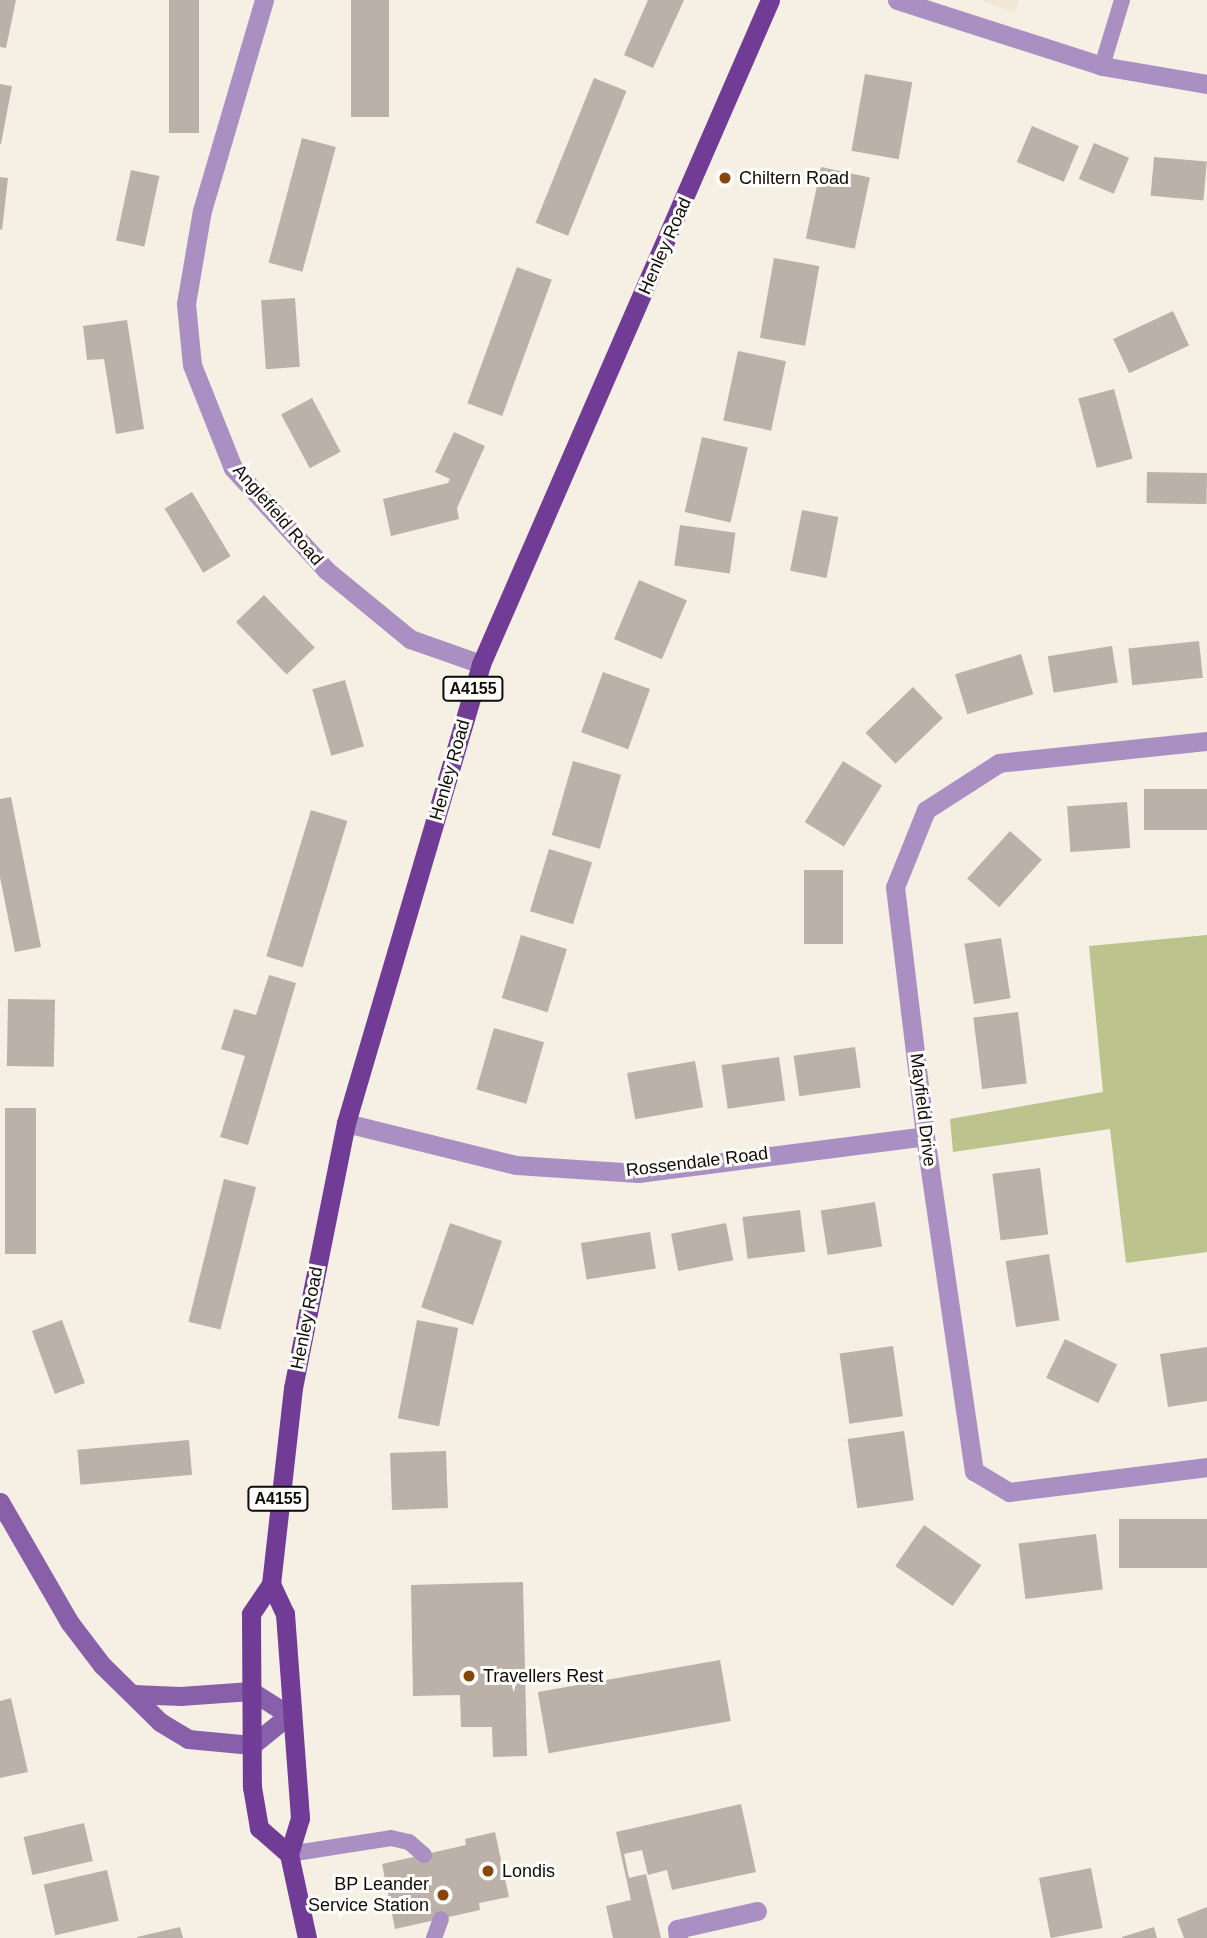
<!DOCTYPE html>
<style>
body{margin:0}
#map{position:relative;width:1207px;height:1938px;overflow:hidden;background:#f6efe4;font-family:Arial,sans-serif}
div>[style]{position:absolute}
.built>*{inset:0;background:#f2e6d4}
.green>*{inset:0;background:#bcc38d}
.building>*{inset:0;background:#bcb1a9;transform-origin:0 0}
.service>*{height:16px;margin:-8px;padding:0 8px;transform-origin:8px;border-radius:8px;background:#aa90c2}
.minor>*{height:19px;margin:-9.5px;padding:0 9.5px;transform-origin:9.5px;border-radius:9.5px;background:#aa90c2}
.secondary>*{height:19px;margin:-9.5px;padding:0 9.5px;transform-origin:9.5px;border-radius:9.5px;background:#8860a9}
.primary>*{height:19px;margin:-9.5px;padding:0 9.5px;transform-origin:9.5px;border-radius:9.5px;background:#703c96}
.dots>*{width:19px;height:19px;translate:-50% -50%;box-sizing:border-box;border:4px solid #fefdfb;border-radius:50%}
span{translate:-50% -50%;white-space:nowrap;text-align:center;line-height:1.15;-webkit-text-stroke:6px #fefdfb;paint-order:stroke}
.shield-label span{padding:2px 5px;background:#fefdfb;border:2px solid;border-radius:5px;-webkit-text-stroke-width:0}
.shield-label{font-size:16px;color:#0e0c08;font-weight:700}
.poi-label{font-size:18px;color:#0e0c08}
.left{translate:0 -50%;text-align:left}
.right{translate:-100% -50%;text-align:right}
.street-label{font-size:18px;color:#0e0c08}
</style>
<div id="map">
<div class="built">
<i style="clip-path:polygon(981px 0,1019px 0,1015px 13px)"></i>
</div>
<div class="green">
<i style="clip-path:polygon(1207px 935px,1207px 1252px,1126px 1263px,1110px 1129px,953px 1152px,950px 1119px,1103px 1092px,1089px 946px)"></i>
</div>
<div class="building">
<i style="clip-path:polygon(0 0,16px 0,6px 48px,0 47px)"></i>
<i style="left:169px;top:0;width:30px;height:133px"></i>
<i style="left:351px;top:0;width:38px;height:117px"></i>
<i style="clip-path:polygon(648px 0,684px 0,653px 68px,624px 55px)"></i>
<i style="left:865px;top:74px;width:48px;height:78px;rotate:10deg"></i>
<i style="left:594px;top:78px;width:35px;height:156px;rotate:22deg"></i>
<i style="clip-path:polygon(0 84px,12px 86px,1px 144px,0 144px)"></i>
<i style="left:1032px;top:126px;width:51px;height:39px;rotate:23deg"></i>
<i style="left:302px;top:138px;width:35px;height:129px;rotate:15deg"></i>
<i style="left:1094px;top:143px;width:38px;height:39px;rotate:23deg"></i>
<i style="left:1154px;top:157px;width:53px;height:39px;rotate:5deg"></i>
<i style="left:821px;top:167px;width:50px;height:73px;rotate:12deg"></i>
<i style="left:131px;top:170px;width:29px;height:72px;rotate:12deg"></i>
<i style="clip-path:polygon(0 177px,8px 178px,2px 230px,0 229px)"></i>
<i style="left:774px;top:258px;width:46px;height:81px;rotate:10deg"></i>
<i style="left:517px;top:267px;width:37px;height:145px;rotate:20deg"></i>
<i style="left:295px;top:298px;width:69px;height:34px;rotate:86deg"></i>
<i style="left:1173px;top:311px;width:38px;height:66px;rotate:65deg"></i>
<i style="clip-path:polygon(127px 320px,144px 429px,116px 434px,104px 359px,87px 360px,83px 326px)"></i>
<i style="left:738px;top:351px;width:49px;height:71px;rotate:12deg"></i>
<i style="left:1114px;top:389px;width:72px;height:37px;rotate:75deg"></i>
<i style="left:312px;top:398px;width:61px;height:35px;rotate:62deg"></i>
<i style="clip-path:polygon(454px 432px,485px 446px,457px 508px,459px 519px,391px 536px,383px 499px,448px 483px,450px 479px,435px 472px)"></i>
<i style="left:702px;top:437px;width:47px;height:77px;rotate:13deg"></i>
<i style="left:1147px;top:472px;width:60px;height:31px;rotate:1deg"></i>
<i style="left:192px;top:492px;width:75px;height:32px;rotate:59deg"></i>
<i style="left:802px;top:510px;width:37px;height:62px;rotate:11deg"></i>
<i style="left:680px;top:525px;width:56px;height:41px;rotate:8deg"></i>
<i style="left:639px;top:580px;width:52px;height:64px;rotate:23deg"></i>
<i style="left:264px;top:595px;width:73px;height:39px;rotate:46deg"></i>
<i style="left:1199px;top:641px;width:37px;height:71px;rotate:84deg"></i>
<i style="left:1112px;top:646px;width:37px;height:65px;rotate:81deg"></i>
<i style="left:1021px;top:654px;width:42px;height:69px;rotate:73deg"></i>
<i style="left:603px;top:672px;width:50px;height:64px;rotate:20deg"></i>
<i style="left:345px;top:680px;width:69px;height:34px;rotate:74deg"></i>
<i style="left:913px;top:687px;width:43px;height:66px;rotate:46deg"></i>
<i style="left:573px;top:761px;width:50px;height:77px;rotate:16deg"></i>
<i style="left:843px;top:761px;width:46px;height:72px;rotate:32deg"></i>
<i style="left:1207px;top:789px;width:41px;height:63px;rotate:90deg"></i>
<i style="clip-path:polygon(11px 797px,41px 947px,15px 952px,0 877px,0 799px)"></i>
<i style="left:1127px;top:802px;width:46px;height:60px;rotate:86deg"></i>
<i style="left:311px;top:810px;width:38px;height:153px;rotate:17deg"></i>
<i style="left:1010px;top:831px;width:43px;height:64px;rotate:42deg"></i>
<i style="left:549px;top:849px;width:45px;height:65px;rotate:17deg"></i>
<i style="left:804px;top:870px;width:39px;height:74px"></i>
<i style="left:521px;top:935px;width:48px;height:66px;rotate:17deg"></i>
<i style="left:1001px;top:938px;width:61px;height:37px;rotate:81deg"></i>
<i style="clip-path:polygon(269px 975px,296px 983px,248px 1145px,220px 1137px,245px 1056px,221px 1049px,234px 1009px,256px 1015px)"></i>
<i style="left:8px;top:999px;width:47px;height:67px;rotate:1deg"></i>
<i style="left:1018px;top:1012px;width:72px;height:45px;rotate:83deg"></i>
<i style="left:494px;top:1028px;width:52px;height:64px;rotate:16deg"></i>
<i style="left:855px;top:1047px;width:41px;height:62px;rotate:82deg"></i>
<i style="left:779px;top:1057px;width:44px;height:58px;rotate:82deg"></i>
<i style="left:695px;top:1061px;width:47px;height:69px;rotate:80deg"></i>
<i style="left:5px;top:1108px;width:31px;height:146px"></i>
<i style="left:1040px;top:1168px;width:67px;height:48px;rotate:83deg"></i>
<i style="left:224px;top:1179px;width:33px;height:147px;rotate:14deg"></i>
<i style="left:875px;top:1202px;width:45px;height:55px;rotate:81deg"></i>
<i style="left:800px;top:1210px;width:42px;height:58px;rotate:83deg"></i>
<i style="left:450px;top:1223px;width:55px;height:89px;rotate:19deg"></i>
<i style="left:726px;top:1223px;width:38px;height:56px;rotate:79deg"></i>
<i style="left:650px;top:1232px;width:37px;height:70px;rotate:81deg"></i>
<i style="left:1049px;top:1254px;width:67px;height:44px;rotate:81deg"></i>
<i style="left:62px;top:1320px;width:67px;height:32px;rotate:70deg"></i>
<i style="left:417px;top:1320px;width:42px;height:100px;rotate:11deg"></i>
<i style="left:1065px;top:1339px;width:58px;height:43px;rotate:26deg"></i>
<i style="left:893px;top:1346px;width:71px;height:54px;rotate:82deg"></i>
<i style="clip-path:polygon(1207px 1347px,1207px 1401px,1168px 1407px,1160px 1354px)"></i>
<i style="left:904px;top:1431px;width:70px;height:57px;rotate:82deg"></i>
<i style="left:189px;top:1440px;width:35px;height:112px;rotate:85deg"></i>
<i style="left:446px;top:1451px;width:57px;height:56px;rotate:88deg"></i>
<i style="left:1207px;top:1519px;width:49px;height:88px;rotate:90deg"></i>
<i style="left:924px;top:1525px;width:70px;height:50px;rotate:35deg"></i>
<i style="left:1096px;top:1534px;width:56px;height:78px;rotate:83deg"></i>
<i style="clip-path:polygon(523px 1582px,527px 1756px,493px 1757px,492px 1727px,461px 1727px,460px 1695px,413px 1696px,411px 1585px)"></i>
<i style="left:720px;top:1660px;width:62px;height:185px;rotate:80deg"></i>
<i style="clip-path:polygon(11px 1698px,28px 1772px,0 1778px,0 1701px)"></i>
<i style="clip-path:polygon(741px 1804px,756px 1872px,672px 1890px,667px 1870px,648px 1875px,642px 1850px,624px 1854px,629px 1878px,646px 1874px,661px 1938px,613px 1938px,606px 1906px,631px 1900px,616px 1832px)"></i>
<i style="left:84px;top:1823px;width:39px;height:62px;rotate:77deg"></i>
<i style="clip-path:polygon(495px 1832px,509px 1897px,479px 1903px,480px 1910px,395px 1929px,382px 1864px,466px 1845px,465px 1839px)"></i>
<i style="left:1091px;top:1868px;width:61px;height:53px;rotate:79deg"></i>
<i style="left:107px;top:1870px;width:52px;height:65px;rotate:77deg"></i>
<i style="clip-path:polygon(1207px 1907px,1207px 1938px,1184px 1938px,1177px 1919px)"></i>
<i style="clip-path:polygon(180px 1927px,183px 1938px,137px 1938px,137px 1937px)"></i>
<i style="clip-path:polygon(1154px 1927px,1157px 1938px,1122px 1938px,1122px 1937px)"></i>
</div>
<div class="service">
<i style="left:1102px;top:66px;width:69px;rotate:-73.1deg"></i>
<i style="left:289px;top:1854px;width:103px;rotate:-8.9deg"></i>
<i style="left:391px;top:1838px;width:18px;rotate:13deg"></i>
<i style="left:409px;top:1842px;width:20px;rotate:41deg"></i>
<i style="left:434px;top:1938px;width:20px;rotate:-70deg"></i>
</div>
<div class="minor">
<i style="left:264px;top:0;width:219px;rotate:106.4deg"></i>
<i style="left:202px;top:210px;width:95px;rotate:99.7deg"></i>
<i style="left:186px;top:304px;width:61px;rotate:84.4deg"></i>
<i style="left:192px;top:365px;width:111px;rotate:68.3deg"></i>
<i style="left:233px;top:468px;width:138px;rotate:47.6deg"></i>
<i style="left:326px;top:570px;width:109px;rotate:39.4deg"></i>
<i style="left:410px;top:639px;width:75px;rotate:19.4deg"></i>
<i style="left:897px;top:0;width:215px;rotate:17.8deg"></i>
<i style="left:1102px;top:66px;width:107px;rotate:9.7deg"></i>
<i style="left:1207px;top:741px;width:209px;rotate:174deg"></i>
<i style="left:999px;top:763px;width:87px;rotate:147.2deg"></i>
<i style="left:926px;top:810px;width:83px;rotate:111.9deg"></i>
<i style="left:895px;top:887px;width:251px;rotate:83.1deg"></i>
<i style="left:925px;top:1136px;width:339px;rotate:81.7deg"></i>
<i style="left:974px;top:1471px;width:41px;rotate:31deg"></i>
<i style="left:1009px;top:1492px;width:200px;rotate:-7.2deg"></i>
<i style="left:346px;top:1123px;width:175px;rotate:13.9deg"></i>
<i style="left:516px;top:1165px;width:122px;rotate:3.8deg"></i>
<i style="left:638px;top:1173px;width:289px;rotate:-7.3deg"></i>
<i style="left:678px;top:1938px;width:9px;rotate:-96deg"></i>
<i style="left:677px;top:1929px;width:82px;rotate:-12.7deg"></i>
</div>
<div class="secondary">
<i style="left:0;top:1502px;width:140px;rotate:60deg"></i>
<i style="left:70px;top:1623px;width:53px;rotate:52.7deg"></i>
<i style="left:102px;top:1665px;width:81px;rotate:44.5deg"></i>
<i style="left:160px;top:1722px;width:33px;rotate:31deg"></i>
<i style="left:188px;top:1739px;width:64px;rotate:5.4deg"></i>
<i style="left:252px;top:1745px;width:48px;rotate:-39deg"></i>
<i style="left:289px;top:1715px;width:45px;rotate:-147.7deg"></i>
<i style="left:251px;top:1691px;width:71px;rotate:176deg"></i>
<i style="left:180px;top:1696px;width:47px;rotate:-177.6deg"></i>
</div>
<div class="primary">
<i style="left:271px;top:1584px;width:36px;rotate:124deg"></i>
<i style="left:251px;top:1614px;width:173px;rotate:89.7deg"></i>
<i style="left:252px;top:1787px;width:42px;rotate:80.3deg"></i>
<i style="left:259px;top:1828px;width:40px;rotate:41deg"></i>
<i style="left:307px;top:1938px;width:86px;rotate:-102.1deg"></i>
<i style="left:289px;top:1854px;width:38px;rotate:-73deg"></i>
<i style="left:300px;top:1818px;width:205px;rotate:-94.2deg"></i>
<i style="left:285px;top:1614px;width:33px;rotate:-115deg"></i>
<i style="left:271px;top:1584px;width:197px;rotate:-83.6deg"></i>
<i style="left:293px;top:1388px;width:270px;rotate:-78.7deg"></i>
<i style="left:346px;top:1123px;width:478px;rotate:-73.6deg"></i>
<i style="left:481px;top:664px;width:724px;rotate:-66.48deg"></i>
</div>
<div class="dots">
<i style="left:725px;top:178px;background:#85470b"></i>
<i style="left:469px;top:1676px;background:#85470b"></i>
<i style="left:488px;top:1871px;background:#85470b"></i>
<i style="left:443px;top:1895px;background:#85470b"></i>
</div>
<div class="shield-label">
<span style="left:473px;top:689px">A4155</span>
<span style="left:278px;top:1499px">A4155</span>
</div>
<div class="poi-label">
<span class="left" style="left:739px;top:178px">Chiltern Road</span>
<span class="left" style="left:483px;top:1676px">Travellers Rest</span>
<span class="left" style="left:502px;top:1871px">Londis</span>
<span class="right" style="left:429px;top:1895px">BP Leander<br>Service Station</span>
</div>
<div class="street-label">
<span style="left:665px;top:246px;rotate:-66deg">Henley Road</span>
<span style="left:278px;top:515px;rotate:49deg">Anglefield Road</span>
<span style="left:450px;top:770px;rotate:-74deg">Henley Road</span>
<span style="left:923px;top:1110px;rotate:83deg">Mayfield Drive</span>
<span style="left:697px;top:1162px;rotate:-7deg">Rossendale Road</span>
<span style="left:307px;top:1318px;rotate:-79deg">Henley Road</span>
</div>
</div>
